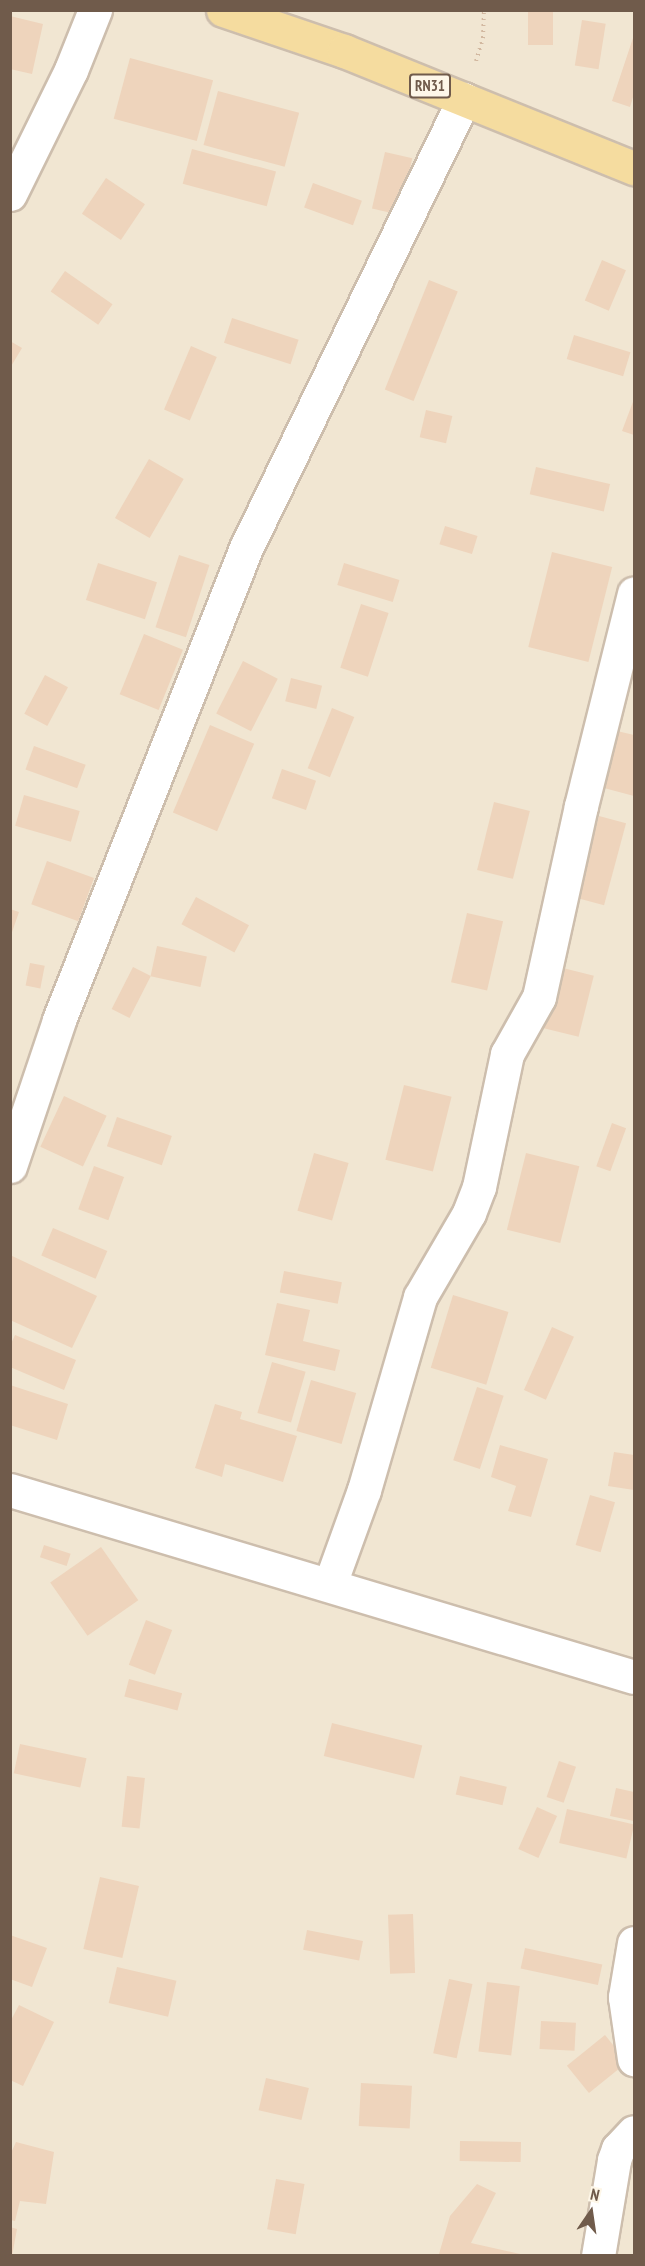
<!DOCTYPE html>
<style>
body{margin:0}
#map{position:relative;width:645px;height:2266px;overflow:hidden;background:#faf3e3;font-family:"PT Sans Narrow",sans-serif}
div>[style]{position:absolute}
.residential>*{inset:0;background:#f1e6d2;transform-origin:0 0}
.building>*{inset:0;background:#eed4bc;transform-origin:0 0}
.path>*{height:4px;margin-top:-2px;transform-origin:0;background:repeating-linear-gradient(90deg,#d2b8a0 0 1.5px,transparent 0 6px)}
.roads{filter:drop-shadow(2px 0 #cdbead) drop-shadow(-2px 0 #cdbead) drop-shadow(0 2px #cdbead) drop-shadow(0 -2px #cdbead)}
.street>*{height:33px;margin:-16.5px;padding:0 16.5px;transform-origin:16.5px;border-radius:16.5px;background:#fff}
.primary>*{height:33px;margin:-16.5px;padding:0 16.5px;transform-origin:16.5px;border-radius:16.5px;background:#f5dc9f}
span{translate:-50% -50%;white-space:nowrap;text-align:center;line-height:1.15;-webkit-text-stroke:6px #fef7e8;paint-order:stroke}
.shield-label span{padding:2px 4px;background:#fef7e8;border:2px solid;border-radius:4px;-webkit-text-stroke-width:0}
.shield-label{font-size:15px;color:#705b4b;font-weight:700}
.frame{position:absolute;inset:0;border:12px solid #705b4b;pointer-events:none}
.north{position:absolute;left:561px;top:2182px;width:60px;height:60px;-webkit-text-stroke:4px #fef7e8;paint-order:stroke;rotate:13deg;font-size:16px;font-weight:700;line-height:24px;text-align:center;color:#705b4b}
.north::after{content:'';display:block;margin:auto;width:21px;height:27px;background:#705b4b;clip-path:polygon(50% 0,100% 100%,50% 72%,0 100%)}
</style>
<div id="map">
<div class="residential">
<i style="left:11px;top:11px;width:623px;height:2244px"></i>
</div>
<div class="building">
<i style="left:528px;top:10px;width:25px;height:35px"></i>
<i style="clip-path:polygon(10px 16px,43px 24px,32px 74px,10px 69px)"></i>
<i style="left:582px;top:20px;width:24px;height:46px;rotate:9deg"></i>
<i style="clip-path:polygon(634px 35px,634px 94px,630px 107px,612px 101px)"></i>
<i style="left:130px;top:58px;width:86px;height:63px;rotate:15deg"></i>
<i style="left:218px;top:91px;width:84px;height:56px;rotate:15deg"></i>
<i style="left:192px;top:149px;width:87px;height:36px;rotate:15deg"></i>
<i style="left:385px;top:152px;width:28px;height:58px;rotate:13deg"></i>
<i style="left:106px;top:178px;width:47px;height:43px;rotate:34deg"></i>
<i style="left:313px;top:183px;width:52px;height:26px;rotate:20deg"></i>
<i style="left:602px;top:260px;width:26px;height:44px;rotate:23deg"></i>
<i style="left:65px;top:271px;width:58px;height:25px;rotate:35deg"></i>
<i style="left:429px;top:280px;width:31px;height:118px;rotate:22deg"></i>
<i style="left:232px;top:318px;width:70px;height:26px;rotate:18deg"></i>
<i style="left:574px;top:335px;width:59px;height:25px;rotate:17deg"></i>
<i style="clip-path:polygon(10px 341px,22px 348px,10px 368px)"></i>
<i style="left:191px;top:346px;width:28px;height:69px;rotate:23deg"></i>
<i style="clip-path:polygon(634px 399px,634px 435px,622px 431px)"></i>
<i style="left:426px;top:410px;width:27px;height:28px;rotate:13deg"></i>
<i style="left:149px;top:459px;width:40px;height:68px;rotate:30deg"></i>
<i style="left:536px;top:467px;width:76px;height:28px;rotate:13deg"></i>
<i style="left:445px;top:526px;width:34px;height:19px;rotate:17deg"></i>
<i style="left:552px;top:552px;width:62px;height:98px;rotate:14deg"></i>
<i style="left:179px;top:555px;width:32px;height:76px;rotate:18deg"></i>
<i style="left:98px;top:563px;width:62px;height:39px;rotate:18deg"></i>
<i style="left:344px;top:563px;width:58px;height:23px;rotate:17deg"></i>
<i style="left:361px;top:604px;width:29px;height:67px;rotate:18deg"></i>
<i style="left:144px;top:634px;width:42px;height:65px;rotate:22deg"></i>
<i style="left:243px;top:661px;width:39px;height:59px;rotate:27deg"></i>
<i style="left:45px;top:675px;width:26px;height:44px;rotate:28deg"></i>
<i style="left:291px;top:678px;width:32px;height:24px;rotate:14deg"></i>
<i style="left:332px;top:708px;width:24px;height:65px;rotate:22deg"></i>
<i style="left:210px;top:725px;width:48px;height:95px;rotate:23deg"></i>
<i style="clip-path:polygon(617px 731px,634px 735px,634px 796px,604px 788px)"></i>
<i style="left:34px;top:746px;width:55px;height:25px;rotate:20deg"></i>
<i style="left:282px;top:769px;width:36px;height:31px;rotate:19deg"></i>
<i style="left:24px;top:795px;width:58px;height:32px;rotate:16deg"></i>
<i style="left:494px;top:802px;width:37px;height:70px;rotate:14deg"></i>
<i style="left:599px;top:816px;width:28px;height:85px;rotate:15deg"></i>
<i style="left:47px;top:861px;width:50px;height:46px;rotate:20deg"></i>
<i style="left:196px;top:897px;width:60px;height:31px;rotate:28deg"></i>
<i style="clip-path:polygon(10px 909px,19px 912px,11px 935px,10px 934px)"></i>
<i style="left:467px;top:913px;width:37px;height:71px;rotate:13deg"></i>
<i style="left:157px;top:946px;width:51px;height:31px;rotate:12deg"></i>
<i style="left:30px;top:963px;width:15px;height:23px;rotate:11deg"></i>
<i style="left:555px;top:966px;width:40px;height:63px;rotate:14deg"></i>
<i style="left:133px;top:967px;width:20px;height:47px;rotate:27deg"></i>
<i style="left:404px;top:1085px;width:49px;height:77px;rotate:14deg"></i>
<i style="left:64px;top:1096px;width:47px;height:56px;rotate:25deg"></i>
<i style="left:117px;top:1117px;width:58px;height:31px;rotate:19deg"></i>
<i style="left:612px;top:1123px;width:15px;height:46px;rotate:20deg"></i>
<i style="left:314px;top:1153px;width:36px;height:60px;rotate:16deg"></i>
<i style="left:526px;top:1153px;width:55px;height:79px;rotate:14deg"></i>
<i style="left:94px;top:1166px;width:32px;height:46px;rotate:20deg"></i>
<i style="left:53px;top:1228px;width:59px;height:30px;rotate:23deg"></i>
<i style="clip-path:polygon(10px 1255px,97px 1296px,72px 1348px,10px 1320px)"></i>
<i style="left:284px;top:1271px;width:59px;height:22px;rotate:11deg"></i>
<i style="left:453px;top:1295px;width:58px;height:76px;rotate:17deg"></i>
<i style="clip-path:polygon(277px 1303px,310px 1310px,303px 1341px,340px 1350px,335px 1371px,265px 1355px)"></i>
<i style="left:552px;top:1327px;width:24px;height:69px;rotate:24deg"></i>
<i style="clip-path:polygon(15px 1335px,76px 1360px,64px 1390px,10px 1367px,10px 1346px)"></i>
<i style="left:272px;top:1362px;width:35px;height:53px;rotate:16deg"></i>
<i style="left:311px;top:1380px;width:47px;height:53px;rotate:16deg"></i>
<i style="clip-path:polygon(10px 1385px,68px 1404px,57px 1440px,10px 1425px)"></i>
<i style="left:477px;top:1387px;width:28px;height:77px;rotate:18deg"></i>
<i style="clip-path:polygon(215px 1404px,242px 1412px,240px 1419px,297px 1436px,283px 1482px,225px 1464px,222px 1477px,195px 1468px)"></i>
<i style="clip-path:polygon(500px 1445px,548px 1459px,531px 1517px,508px 1511px,516px 1486px,491px 1477px)"></i>
<i style="clip-path:polygon(614px 1452px,634px 1455px,634px 1490px,608px 1486px)"></i>
<i style="left:590px;top:1495px;width:26px;height:52px;rotate:16deg"></i>
<i style="left:44px;top:1545px;width:28px;height:13px;rotate:18deg"></i>
<i style="left:101px;top:1547px;width:65px;height:62px;rotate:55deg"></i>
<i style="left:146px;top:1620px;width:28px;height:48px;rotate:21deg"></i>
<i style="left:129px;top:1679px;width:55px;height:18px;rotate:15deg"></i>
<i style="left:332px;top:1723px;width:93px;height:34px;rotate:14deg"></i>
<i style="left:20px;top:1744px;width:68px;height:30px;rotate:12deg"></i>
<i style="left:559px;top:1761px;width:18px;height:38px;rotate:19deg"></i>
<i style="left:127px;top:1776px;width:18px;height:51px;rotate:6deg"></i>
<i style="left:460px;top:1776px;width:48px;height:19px;rotate:13deg"></i>
<i style="clip-path:polygon(616px 1788px,634px 1792px,634px 1821px,610px 1816px)"></i>
<i style="left:537px;top:1807px;width:22px;height:46px;rotate:24deg"></i>
<i style="left:567px;top:1809px;width:69px;height:35px;rotate:13deg"></i>
<i style="left:100px;top:1877px;width:40px;height:74px;rotate:13deg"></i>
<i style="left:413px;top:1914px;width:59px;height:25px;rotate:88deg"></i>
<i style="left:307px;top:1930px;width:57px;height:20px;rotate:11deg"></i>
<i style="clip-path:polygon(10px 1935px,47px 1948px,32px 1987px,10px 1979px)"></i>
<i style="left:525px;top:1948px;width:79px;height:21px;rotate:12deg"></i>
<i style="left:117px;top:1967px;width:61px;height:37px;rotate:13deg"></i>
<i style="left:449px;top:1979px;width:24px;height:76px;rotate:12deg"></i>
<i style="left:487px;top:1982px;width:33px;height:70px;rotate:7deg"></i>
<i style="clip-path:polygon(19px 2005px,54px 2022px,23px 2086px,10px 2080px,10px 2022px)"></i>
<i style="left:541px;top:2021px;width:35px;height:28px;rotate:3deg"></i>
<i style="left:605px;top:2035px;width:35px;height:49px;rotate:51deg"></i>
<i style="left:266px;top:2078px;width:44px;height:33px;rotate:13deg"></i>
<i style="left:361px;top:2083px;width:51px;height:43px;rotate:3deg"></i>
<i style="left:460px;top:2141px;width:61px;height:20px;rotate:1deg"></i>
<i style="clip-path:polygon(16px 2142px,54px 2152px,46px 2204px,20px 2201px,15px 2221px,10px 2220px,10px 2155px)"></i>
<i style="left:276px;top:2179px;width:29px;height:51px;rotate:10deg"></i>
<i style="clip-path:polygon(477px 2184px,496px 2193px,471px 2243px,529px 2256px,439px 2254px,450px 2216px)"></i>
<i style="clip-path:polygon(10px 2227px,17px 2229px,12px 2256px,10px 2256px)"></i>
</div>
<div class="path">
<i style="left:476px;top:61px;width:24px;rotate:-73deg"></i>
<i style="left:483px;top:38px;width:28px;rotate:-88deg"></i>
</div>
<div class="roads">
<div class="street">
<i style="left:10px;top:194px;width:138px;rotate:-63.8deg"></i>
<i style="left:71px;top:70px;width:65px;rotate:-68.2deg"></i>
<i style="left:10px;top:1166px;width:154px;rotate:-71.4deg"></i>
<i style="left:59px;top:1020px;width:508px;rotate:-68.39deg"></i>
<i style="left:246px;top:548px;width:499px;rotate:-64.1deg"></i>
<i style="left:10px;top:1490px;width:651px;rotate:16.68deg"></i>
<i style="left:330px;top:1584px;width:100px;rotate:-70.1deg"></i>
<i style="left:364px;top:1490px;width:201px;rotate:-73.8deg"></i>
<i style="left:420px;top:1297px;width:97px;rotate:-59.7deg"></i>
<i style="left:469px;top:1213px;width:28px;rotate:-69deg"></i>
<i style="left:479px;top:1187px;width:136px;rotate:-78.1deg"></i>
<i style="left:507px;top:1054px;width:65px;rotate:-60.7deg"></i>
<i style="left:539px;top:997px;width:196px;rotate:-77.6deg"></i>
<i style="left:581px;top:806px;width:219px;rotate:-76deg"></i>
<i style="left:634px;top:1943px;width:55px;rotate:99.5deg"></i>
<i style="left:625px;top:1997px;width:63px;rotate:81.7deg"></i>
<i style="left:598px;top:2256px;width:97px;rotate:-80.5deg"></i>
<i style="left:614px;top:2160px;width:12px;rotate:-70deg"></i>
<i style="left:618px;top:2149px;width:23px;rotate:-47deg"></i>
</div>
<div class="primary">
<i style="left:223px;top:10px;width:128px;rotate:18.7deg"></i>
<i style="left:344px;top:51px;width:313px;rotate:22deg"></i>
</div>
</div>
<div class="shield-label">
<span style="left:430px;top:86px">RN31</span>
</div>
<div class="frame"></div>
<div class="north">N</div>
</div>
